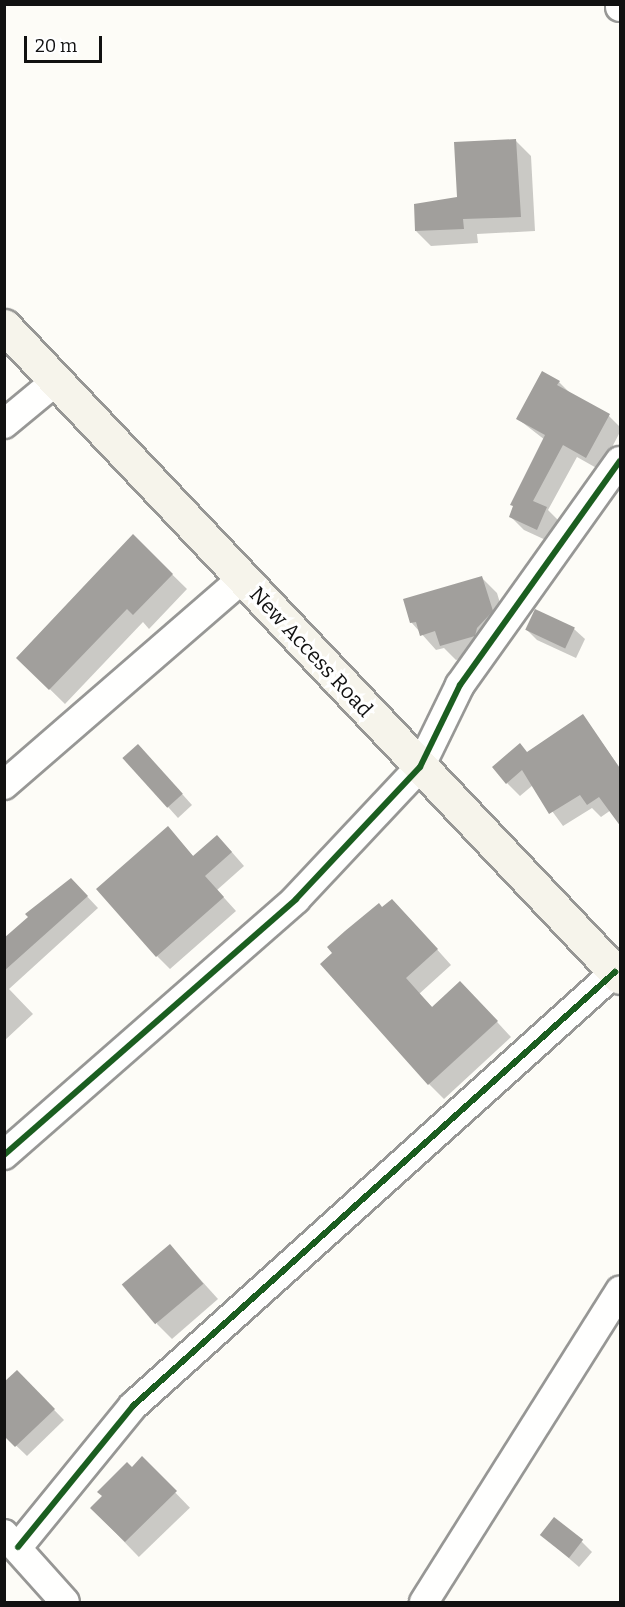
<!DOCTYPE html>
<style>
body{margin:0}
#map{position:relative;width:625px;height:1607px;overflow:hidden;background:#fdfcf7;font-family:Bitter,serif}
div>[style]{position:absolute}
.shadow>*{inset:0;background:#0003;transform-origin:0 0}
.building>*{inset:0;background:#a19f9c;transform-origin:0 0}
.roads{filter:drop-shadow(2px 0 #979795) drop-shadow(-2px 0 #979795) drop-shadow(0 2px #979795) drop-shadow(0 -2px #979795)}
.street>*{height:28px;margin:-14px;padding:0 14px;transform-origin:14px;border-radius:14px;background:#fffffe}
.secondary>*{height:33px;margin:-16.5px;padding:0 16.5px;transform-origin:16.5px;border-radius:16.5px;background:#f6f4eb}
.cycleway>*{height:6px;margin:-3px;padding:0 3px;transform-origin:3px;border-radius:3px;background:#1b5e20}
span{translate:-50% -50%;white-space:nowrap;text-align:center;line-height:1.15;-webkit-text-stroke:6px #fff;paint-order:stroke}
.street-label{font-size:21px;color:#111}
.frame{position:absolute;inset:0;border:6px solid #111;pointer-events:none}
.scale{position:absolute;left:24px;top:36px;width:78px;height:27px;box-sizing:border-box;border:3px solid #111;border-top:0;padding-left:8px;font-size:18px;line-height:21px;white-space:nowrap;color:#111;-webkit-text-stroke:4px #fff;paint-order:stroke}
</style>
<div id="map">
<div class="shadow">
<i style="clip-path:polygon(516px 141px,531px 156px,535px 231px,477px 234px,478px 243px,431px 246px,416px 231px,458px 198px)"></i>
<i style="clip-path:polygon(559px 382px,572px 395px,609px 416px,620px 427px,620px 432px,600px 470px,577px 457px,548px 510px,560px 522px,550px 542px,524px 530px,511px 517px,545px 440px,518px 419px)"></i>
<i style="clip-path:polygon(133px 536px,187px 589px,149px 629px,143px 622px,65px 704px,18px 658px)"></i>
<i style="clip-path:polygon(482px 578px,497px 593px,507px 626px,490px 650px,456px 660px,444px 648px,436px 650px,411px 622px)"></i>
<i style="clip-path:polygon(535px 611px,574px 629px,585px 639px,576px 658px,537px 640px,527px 630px)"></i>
<i style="clip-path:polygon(583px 716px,620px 768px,620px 820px,611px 810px,601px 817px,592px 808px,563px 826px,533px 785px,520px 796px,507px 783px,528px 753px)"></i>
<i style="clip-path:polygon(148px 756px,192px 805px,178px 818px,124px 758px)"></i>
<i style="clip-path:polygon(168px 828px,194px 857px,230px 850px,244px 866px,217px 890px,236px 911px,170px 969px,157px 956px)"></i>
<i style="clip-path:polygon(83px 892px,98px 908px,9px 989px,33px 1014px,4px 1041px,4px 940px)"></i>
<i style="clip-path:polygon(383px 909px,407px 916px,451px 965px,419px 994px,433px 1008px,475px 998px,511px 1037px,444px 1099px,429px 1084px)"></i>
<i style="clip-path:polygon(170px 1246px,218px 1299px,172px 1339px,157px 1324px)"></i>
<i style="clip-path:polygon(17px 1372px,64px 1420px,27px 1456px,4px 1434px)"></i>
<i style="left:142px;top:1458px;width:69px;height:71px;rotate:46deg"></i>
<i style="clip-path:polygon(542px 1535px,582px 1542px,592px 1552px,579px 1567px)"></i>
</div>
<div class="building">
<i style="clip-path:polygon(516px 139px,521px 217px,463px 219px,464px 229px,415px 231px,414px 204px,457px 197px,454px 142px)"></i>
<i style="clip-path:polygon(542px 371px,560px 381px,557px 385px,610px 414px,586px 458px,563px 445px,533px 501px,547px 507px,537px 530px,509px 517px,513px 506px,510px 505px,545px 435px,516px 419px)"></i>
<i style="clip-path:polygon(133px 534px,173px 574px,133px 615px,127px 609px,49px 690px,16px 658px)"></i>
<i style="clip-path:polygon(482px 576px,493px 611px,477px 628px,475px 636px,440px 646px,435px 631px,420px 636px,416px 622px,410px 623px,403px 599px)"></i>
<i style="left:535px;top:609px;width:44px;height:23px;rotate:25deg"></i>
<i style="clip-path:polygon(583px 714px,621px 770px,621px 827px,599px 797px,587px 805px,580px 795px,549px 814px,522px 770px,506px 784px,492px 767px,520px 743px,527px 752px)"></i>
<i style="left:138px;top:744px;width:67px;height:21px;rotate:48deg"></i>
<i style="clip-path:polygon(168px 826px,193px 856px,217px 835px,232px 852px,205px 876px,224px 897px,156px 957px,96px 889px)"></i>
<i style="clip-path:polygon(71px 878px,88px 896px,4px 971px,4px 938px,28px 917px,25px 914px)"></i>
<i style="clip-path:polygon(392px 899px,438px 949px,406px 978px,432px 1007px,460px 981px,498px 1021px,428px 1085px,320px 964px,332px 953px,327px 947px,345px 931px,379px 903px,382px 907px)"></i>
<i style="left:170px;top:1244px;width:52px;height:63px;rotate:50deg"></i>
<i style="clip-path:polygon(17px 1370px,55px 1409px,15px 1447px,4px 1436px,4px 1382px)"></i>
<i style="clip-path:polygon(142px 1456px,177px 1491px,125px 1542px,90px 1508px,102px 1496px,97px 1492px,127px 1462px,132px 1467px)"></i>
<i style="left:554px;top:1517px;width:37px;height:23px;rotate:38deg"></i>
</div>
<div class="roads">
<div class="street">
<i style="left:620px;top:4px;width:3px;rotate:90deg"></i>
<i style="left:4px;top:424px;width:67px;rotate:-39.6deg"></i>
<i style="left:4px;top:785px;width:315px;rotate:-40.9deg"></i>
<i style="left:4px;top:1155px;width:388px;rotate:-41.2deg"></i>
<i style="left:296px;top:899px;width:181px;rotate:-46.8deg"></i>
<i style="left:420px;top:767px;width:91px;rotate:-64deg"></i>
<i style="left:460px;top:685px;width:275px;rotate:-54.5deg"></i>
<i style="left:4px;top:1534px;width:91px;rotate:48.1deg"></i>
<i style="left:18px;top:1547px;width:182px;rotate:-50.8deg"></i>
<i style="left:133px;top:1406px;width:649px;rotate:-42deg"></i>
<i style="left:424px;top:1602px;width:368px;rotate:-57.8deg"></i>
</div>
<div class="secondary">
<i style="left:4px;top:326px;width:896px;rotate:46.58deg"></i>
</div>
</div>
<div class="cycleway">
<i style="left:4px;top:1155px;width:388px;rotate:-41.2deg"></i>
<i style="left:296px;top:899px;width:181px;rotate:-46.8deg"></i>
<i style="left:420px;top:767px;width:91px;rotate:-64deg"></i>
<i style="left:460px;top:685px;width:275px;rotate:-54.5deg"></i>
<i style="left:18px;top:1547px;width:182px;rotate:-50.8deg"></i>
<i style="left:133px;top:1406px;width:649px;rotate:-42deg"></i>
</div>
<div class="street-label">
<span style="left:311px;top:652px;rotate:47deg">New Access Road</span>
</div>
<div class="frame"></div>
<div class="scale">20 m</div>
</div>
